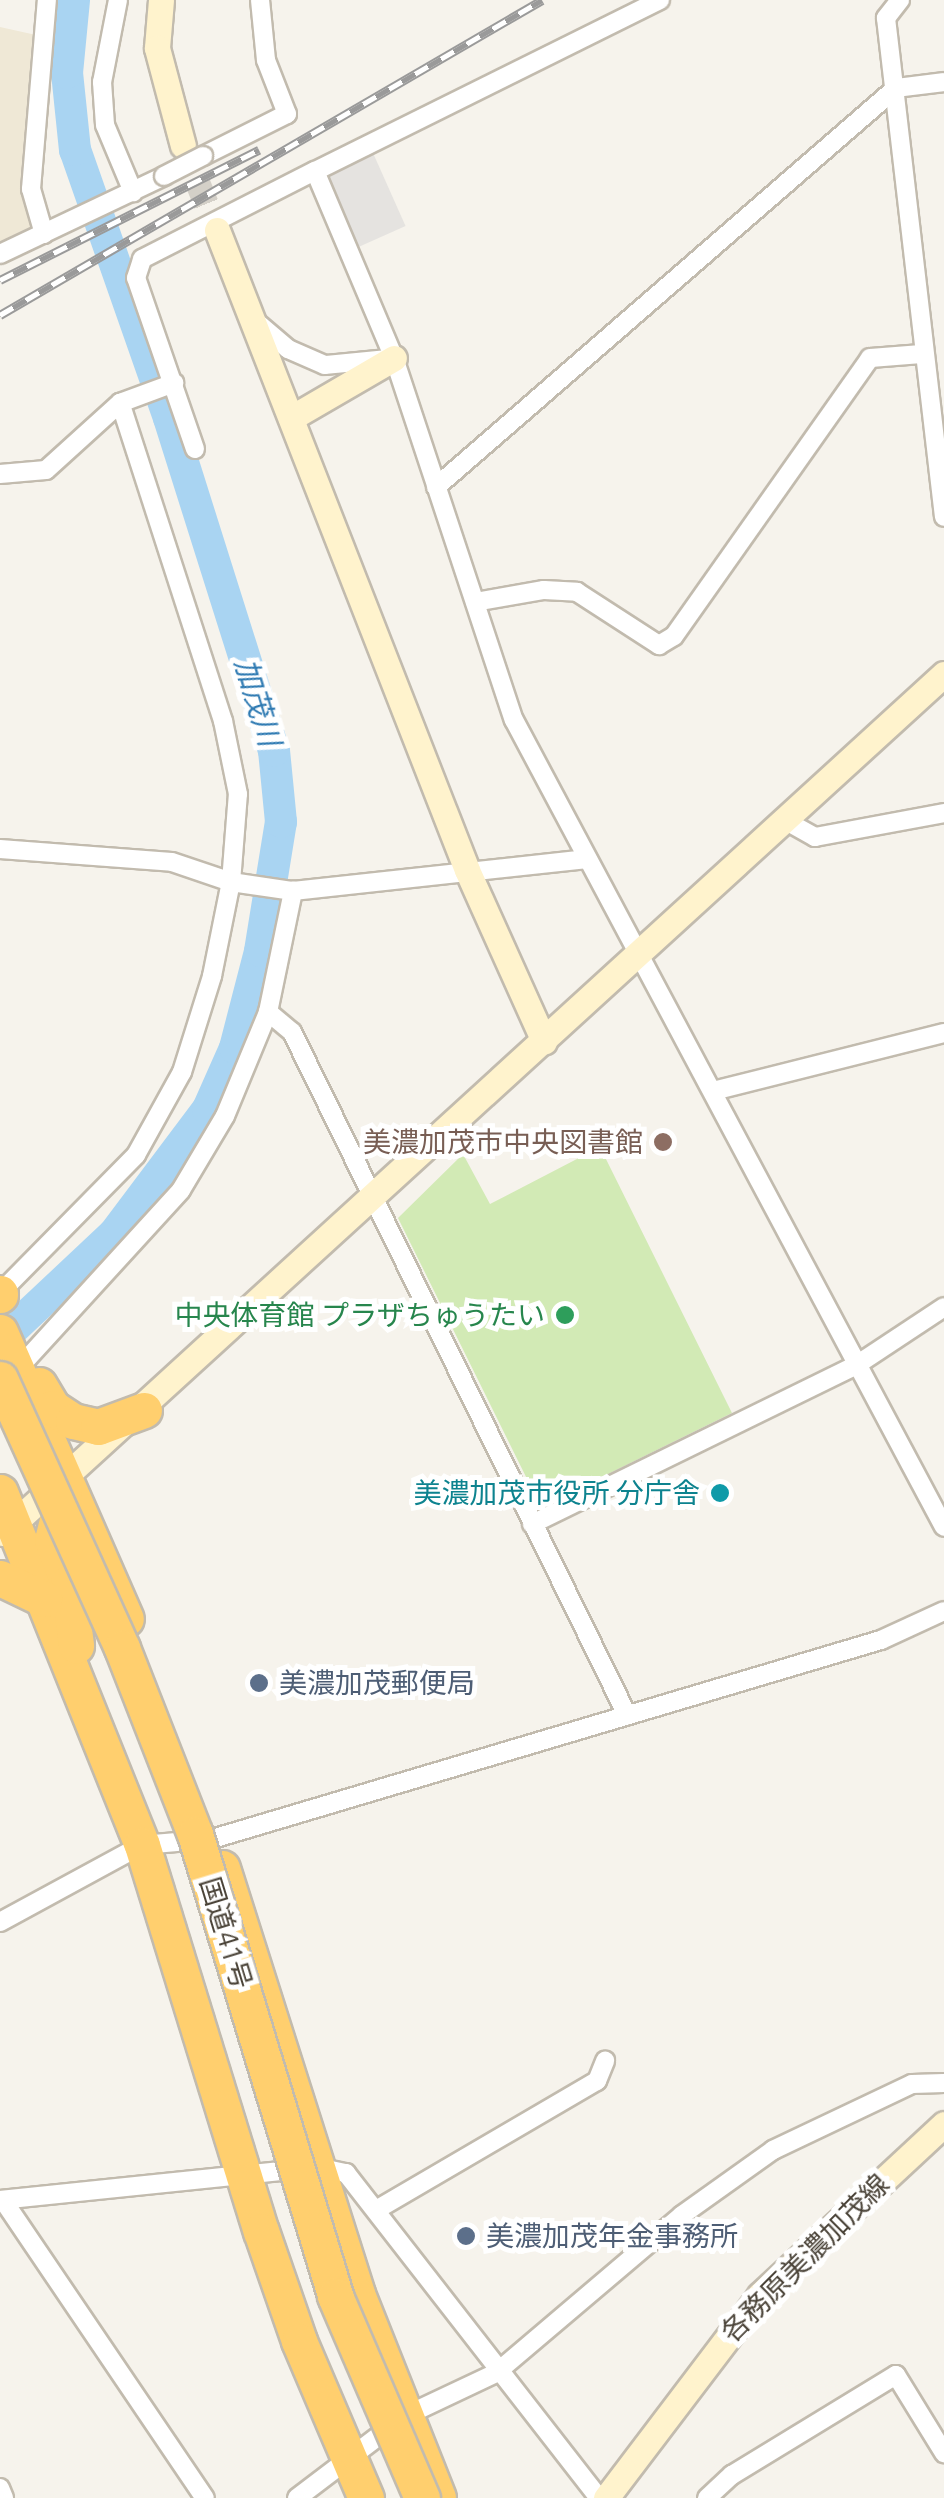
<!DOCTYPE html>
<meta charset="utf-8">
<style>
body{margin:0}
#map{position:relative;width:944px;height:2498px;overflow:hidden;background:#f6f3ec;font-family:Ubuntu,"Noto Sans JP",sans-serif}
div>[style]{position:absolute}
.education>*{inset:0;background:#efe8d6}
.green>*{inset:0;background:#d2eab5}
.parking>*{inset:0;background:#e5e3e0;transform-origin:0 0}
.river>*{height:32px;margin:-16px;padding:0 16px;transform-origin:16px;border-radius:16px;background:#a9d4f2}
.secondary-tunnel>*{height:25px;margin-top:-12.5px;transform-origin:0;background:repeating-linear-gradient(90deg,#d4d0c8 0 25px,transparent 0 37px)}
.roads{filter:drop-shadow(2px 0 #c2bbae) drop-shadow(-2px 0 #c2bbae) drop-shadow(0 2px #c2bbae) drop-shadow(0 -2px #c2bbae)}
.street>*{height:18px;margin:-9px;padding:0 9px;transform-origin:9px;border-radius:9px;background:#fff}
.secondary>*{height:25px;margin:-12.5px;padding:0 12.5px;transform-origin:12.5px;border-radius:12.5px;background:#fff3cd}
.highway>*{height:35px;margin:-17.5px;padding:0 17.5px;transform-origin:17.5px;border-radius:17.5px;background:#ffcf6e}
.rail>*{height:9px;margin-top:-4.5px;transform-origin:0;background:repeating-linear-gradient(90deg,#fff 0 15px,#9a9a9a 0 30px);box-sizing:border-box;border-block:2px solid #9a9a9a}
.bridges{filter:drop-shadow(2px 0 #c2bbae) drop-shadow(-2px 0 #c2bbae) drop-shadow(0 2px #c2bbae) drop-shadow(0 -2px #c2bbae)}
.street-bridge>*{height:18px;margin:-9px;padding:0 9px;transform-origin:9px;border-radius:9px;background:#fff}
.highway-bridge>*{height:35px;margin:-17.5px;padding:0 17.5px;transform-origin:17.5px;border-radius:17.5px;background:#ffcf6e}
.dots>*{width:28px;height:28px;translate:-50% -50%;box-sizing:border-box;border:5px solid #fff;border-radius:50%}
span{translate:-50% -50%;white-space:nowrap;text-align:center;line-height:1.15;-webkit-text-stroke:10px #fff;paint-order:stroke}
.education-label{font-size:28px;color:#785e54}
.right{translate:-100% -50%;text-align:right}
.leisure-label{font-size:28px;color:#27864d}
.culture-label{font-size:28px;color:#0d838f}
.service-label{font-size:28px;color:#4e5e75}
.left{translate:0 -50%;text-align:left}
.street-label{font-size:28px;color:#4b4439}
.water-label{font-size:30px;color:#2e7ab2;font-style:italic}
</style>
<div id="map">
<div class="education">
<i style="clip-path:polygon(0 27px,36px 35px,26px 190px,33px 233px,0 246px)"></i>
</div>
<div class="green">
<i style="clip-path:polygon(600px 1147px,732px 1413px,549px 1503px,536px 1497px,398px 1218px,463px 1154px,490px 1204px)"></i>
</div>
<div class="parking">
<i style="left:373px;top:153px;width:80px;height:57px;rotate:66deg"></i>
</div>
<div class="river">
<i style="left:0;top:1341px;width:156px;rotate:-43.2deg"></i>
<i style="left:114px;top:1234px;width:156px;rotate:-53.1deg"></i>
<i style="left:208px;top:1109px;width:67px;rotate:-66.1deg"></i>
<i style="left:235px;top:1048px;width:100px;rotate:-75.5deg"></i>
<i style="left:260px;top:951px;width:131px;rotate:-80.8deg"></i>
<i style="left:281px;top:822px;width:71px;rotate:-95.6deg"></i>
<i style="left:274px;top:751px;width:349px;rotate:-107.5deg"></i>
<i style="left:169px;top:418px;width:284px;rotate:-109.3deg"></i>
<i style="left:75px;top:150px;width:77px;rotate:-95.9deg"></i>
<i style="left:67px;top:73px;width:73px;rotate:-84.5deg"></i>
</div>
<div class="secondary-tunnel">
<i style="left:183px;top:146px;width:91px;rotate:68deg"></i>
</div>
<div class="roads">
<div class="street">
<i style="left:118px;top:0;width:84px;rotate:101deg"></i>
<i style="left:102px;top:82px;width:43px;rotate:86deg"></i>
<i style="left:105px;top:125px;width:73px;rotate:67.3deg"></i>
<i style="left:660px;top:0;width:385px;rotate:153.6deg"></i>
<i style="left:315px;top:171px;width:203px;rotate:67.1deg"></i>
<i style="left:394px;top:358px;width:381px;rotate:71.7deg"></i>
<i style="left:514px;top:720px;width:914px;rotate:61.95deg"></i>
<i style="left:900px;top:0;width:23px;rotate:128deg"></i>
<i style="left:886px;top:18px;width:502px;rotate:83.37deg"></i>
<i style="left:203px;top:156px;width:94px;rotate:-26.6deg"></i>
<i style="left:287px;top:114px;width:58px;rotate:-111.3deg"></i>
<i style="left:266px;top:60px;width:60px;rotate:-95.7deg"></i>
<i style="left:44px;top:234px;width:47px;rotate:-106.1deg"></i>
<i style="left:31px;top:189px;width:190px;rotate:-85.2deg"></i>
<i style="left:0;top:254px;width:182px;rotate:-25.4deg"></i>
<i style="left:253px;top:319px;width:46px;rotate:40.6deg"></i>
<i style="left:288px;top:349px;width:40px;rotate:23.4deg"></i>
<i style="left:325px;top:365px;width:62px;rotate:-5.5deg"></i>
<i style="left:195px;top:449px;width:181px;rotate:-109deg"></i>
<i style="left:136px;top:278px;width:20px;rotate:-72deg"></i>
<i style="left:142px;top:259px;width:194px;rotate:-27deg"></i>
<i style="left:0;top:474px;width:46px;rotate:-5deg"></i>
<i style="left:46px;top:470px;width:100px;rotate:-42.2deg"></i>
<i style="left:120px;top:403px;width:58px;rotate:-20.3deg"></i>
<i style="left:436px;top:487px;width:609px;rotate:-40.94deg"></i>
<i style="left:896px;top:88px;width:48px;rotate:-7.1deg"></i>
<i style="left:475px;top:602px;width:70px;rotate:-9.9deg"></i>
<i style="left:544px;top:590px;width:33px;rotate:3deg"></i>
<i style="left:577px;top:592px;width:98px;rotate:32.9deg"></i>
<i style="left:659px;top:645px;width:17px;rotate:-31deg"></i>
<i style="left:674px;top:636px;width:340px;rotate:-54.8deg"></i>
<i style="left:870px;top:358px;width:52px;rotate:-4.4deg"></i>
<i style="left:788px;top:822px;width:31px;rotate:29deg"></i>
<i style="left:815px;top:837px;width:131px;rotate:-10.5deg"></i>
<i style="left:0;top:849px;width:172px;rotate:4.3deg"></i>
<i style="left:172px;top:862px;width:62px;rotate:18.7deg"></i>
<i style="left:231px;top:882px;width:63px;rotate:8.3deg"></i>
<i style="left:293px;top:891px;width:296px;rotate:-6.2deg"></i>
<i style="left:268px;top:1012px;width:31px;rotate:40deg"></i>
<i style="left:292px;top:1032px;width:761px;rotate:63.87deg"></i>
<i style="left:717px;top:1090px;width:234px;rotate:-14.1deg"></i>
<i style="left:0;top:1293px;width:194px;rotate:-45.4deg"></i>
<i style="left:136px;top:1155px;width:95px;rotate:-61deg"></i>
<i style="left:182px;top:1072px;width:101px;rotate:-72.6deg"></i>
<i style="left:212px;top:976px;width:96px;rotate:-78.6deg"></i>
<i style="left:231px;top:882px;width:88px;rotate:-85.5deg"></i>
<i style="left:238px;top:794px;width:75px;rotate:-101.6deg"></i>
<i style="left:223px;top:721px;width:334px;rotate:-107.9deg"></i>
<i style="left:15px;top:1372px;width:246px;rotate:-47.6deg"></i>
<i style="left:181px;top:1190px;width:86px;rotate:-59.3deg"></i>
<i style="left:225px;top:1116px;width:113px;rotate:-67.5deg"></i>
<i style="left:268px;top:1012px;width:124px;rotate:-78.3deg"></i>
<i style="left:532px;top:1524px;width:363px;rotate:-26.1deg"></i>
<i style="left:858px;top:1364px;width:103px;rotate:-33.5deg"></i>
<i style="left:0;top:1922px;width:162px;rotate:-28.5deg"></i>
<i style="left:142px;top:1845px;width:70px;rotate:-4.9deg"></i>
<i style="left:212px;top:1839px;width:698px;rotate:-16.57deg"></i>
<i style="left:881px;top:1640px;width:69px;rotate:-24.7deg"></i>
<i style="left:0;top:2200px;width:319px;rotate:-5.9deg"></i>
<i style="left:317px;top:2167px;width:30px;rotate:12deg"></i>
<i style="left:346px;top:2173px;width:412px;rotate:52.1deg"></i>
<i style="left:3px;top:2200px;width:360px;rotate:55.9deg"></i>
<i style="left:376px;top:2210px;width:256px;rotate:-30.3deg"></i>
<i style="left:597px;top:2081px;width:22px;rotate:-68deg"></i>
<i style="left:0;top:2488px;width:11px;rotate:68deg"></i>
<i style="left:297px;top:2498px;width:136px;rotate:-37.2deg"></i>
<i style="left:405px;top:2416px;width:101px;rotate:-25.3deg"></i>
<i style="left:496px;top:2373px;width:244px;rotate:-40.3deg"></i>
<i style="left:682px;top:2215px;width:112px;rotate:-35.5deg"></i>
<i style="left:773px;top:2150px;width:154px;rotate:-25.4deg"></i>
<i style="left:912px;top:2084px;width:32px;rotate:-2deg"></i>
<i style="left:707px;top:2498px;width:34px;rotate:-43deg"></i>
<i style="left:732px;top:2475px;width:192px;rotate:-31.4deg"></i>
<i style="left:896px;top:2375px;width:92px;rotate:58.4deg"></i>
</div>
<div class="secondary">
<i style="left:161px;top:0;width:48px;rotate:94.8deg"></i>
<i style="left:157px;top:48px;width:101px;rotate:75.1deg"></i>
<i style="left:217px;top:230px;width:687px;rotate:68.66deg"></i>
<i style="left:467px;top:870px;width:188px;rotate:65.8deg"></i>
<i style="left:291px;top:418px;width:119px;rotate:-30.2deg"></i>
<i style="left:3px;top:1533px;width:1274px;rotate:-42.39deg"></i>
<i style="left:606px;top:2498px;width:255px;rotate:-52.8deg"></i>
<i style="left:760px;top:2295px;width:251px;rotate:-42.9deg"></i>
</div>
<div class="highway">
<i style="left:0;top:1293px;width:2px;rotate:90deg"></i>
<i style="left:0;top:1332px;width:313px;rotate:66.3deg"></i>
<i style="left:39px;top:1385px;width:27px;rotate:59deg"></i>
<i style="left:53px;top:1408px;width:24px;rotate:33deg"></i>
<i style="left:73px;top:1421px;width:26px;rotate:13deg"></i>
<i style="left:98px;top:1427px;width:49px;rotate:-20.3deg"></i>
<i style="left:0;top:1492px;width:380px;rotate:68.1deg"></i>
<i style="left:142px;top:1845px;width:404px;rotate:72.9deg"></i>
<i style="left:261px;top:2231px;width:116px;rotate:70.9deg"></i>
<i style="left:299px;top:2341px;width:171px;rotate:66.9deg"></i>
<i style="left:64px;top:1492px;width:49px;rotate:104deg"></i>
<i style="left:52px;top:1540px;width:46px;rotate:69.6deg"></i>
<i style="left:68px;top:1583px;width:63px;rotate:82.6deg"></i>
<i style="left:0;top:1578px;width:49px;rotate:25.5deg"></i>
<i style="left:222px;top:1868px;width:447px;rotate:72.4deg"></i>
<i style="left:357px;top:2294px;width:219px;rotate:68.3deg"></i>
</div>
</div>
<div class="rail">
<i style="left:0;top:280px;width:290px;rotate:-26.7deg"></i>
<i style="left:0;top:315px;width:627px;rotate:-30.16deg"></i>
</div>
<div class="bridges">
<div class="street-bridge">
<i style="left:164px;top:176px;width:44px;rotate:-27.1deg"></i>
</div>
<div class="highway-bridge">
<i style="left:0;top:1379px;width:295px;rotate:65.6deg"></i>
<i style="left:122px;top:1648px;width:200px;rotate:68.6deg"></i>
<i style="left:195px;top:1834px;width:483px;rotate:73.1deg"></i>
<i style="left:335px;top:2296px;width:220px;rotate:66.7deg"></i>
</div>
</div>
<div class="dots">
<i style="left:663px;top:1142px;background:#8d6e63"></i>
<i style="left:565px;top:1315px;background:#2e9e5b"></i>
<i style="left:720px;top:1493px;background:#0f9aa8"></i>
<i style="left:259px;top:1683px;background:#5c6f8a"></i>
<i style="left:466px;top:2236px;background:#5c6f8a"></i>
</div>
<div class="education-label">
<span class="right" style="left:643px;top:1142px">美濃加茂市中央図書館</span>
</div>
<div class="leisure-label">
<span class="right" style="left:545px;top:1315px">中央体育館 プラザちゅうたい</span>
</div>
<div class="culture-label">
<span class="right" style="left:700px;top:1493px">美濃加茂市役所 分庁舎</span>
</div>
<div class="service-label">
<span class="left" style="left:279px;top:1683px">美濃加茂郵便局</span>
<span class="left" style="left:486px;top:2236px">美濃加茂年金事務所</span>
</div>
<div class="street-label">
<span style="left:226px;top:1933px;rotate:73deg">国道41号</span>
<span style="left:805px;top:2258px;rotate:-45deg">各務原美濃加茂線</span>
</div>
<div class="water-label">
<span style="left:258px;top:702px;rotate:73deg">加茂川</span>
</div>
</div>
